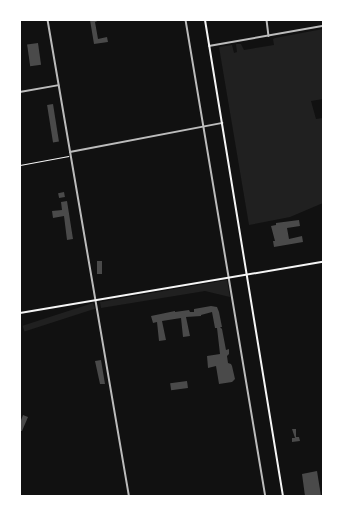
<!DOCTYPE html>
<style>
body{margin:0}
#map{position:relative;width:343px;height:516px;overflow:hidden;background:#111;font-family:Rubik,sans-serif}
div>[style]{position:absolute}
.green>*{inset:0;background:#202020;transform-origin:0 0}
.building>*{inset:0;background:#4a4a4a;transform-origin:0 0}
.path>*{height:0.5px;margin:-0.25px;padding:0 0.25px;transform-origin:0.25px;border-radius:0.25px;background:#f5f5f5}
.minor>*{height:1.5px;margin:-0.75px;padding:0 0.75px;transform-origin:0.75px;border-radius:0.75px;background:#bcbcbc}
.secondary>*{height:2px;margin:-1px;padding:0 1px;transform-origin:1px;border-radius:1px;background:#f5f5f5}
.primary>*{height:2px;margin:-1px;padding:0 1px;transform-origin:1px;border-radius:1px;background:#f5f5f5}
span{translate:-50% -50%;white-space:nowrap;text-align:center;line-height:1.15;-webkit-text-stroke:4px #fff;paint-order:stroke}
.frame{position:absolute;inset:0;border:21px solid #fff;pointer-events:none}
</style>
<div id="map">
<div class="green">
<i style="clip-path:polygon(323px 29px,323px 99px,311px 101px,316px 119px,323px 118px,323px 203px,290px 217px,249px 225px,219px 47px,232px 45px,234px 53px,237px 52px,236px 44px,241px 44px,244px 50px,274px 45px,273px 39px,275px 38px)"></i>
<i style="clip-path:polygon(227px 280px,230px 297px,205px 291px,101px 308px,100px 302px)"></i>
<i style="left:93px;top:303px;width:6px;height:74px;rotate:72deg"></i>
</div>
<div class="building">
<i style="clip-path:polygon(90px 20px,100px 20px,95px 22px,98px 39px,107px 37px,108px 42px,94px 44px)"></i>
<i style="left:38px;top:43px;width:22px;height:11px;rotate:82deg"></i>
<i style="left:53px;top:104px;width:38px;height:6px;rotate:81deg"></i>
<i style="left:64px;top:192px;width:5px;height:6px;rotate:79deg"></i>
<i style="clip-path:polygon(67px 201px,73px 239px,67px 240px,64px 216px,53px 218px,52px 211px,62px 210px,61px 202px)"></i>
<i style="clip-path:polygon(299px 220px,300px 226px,287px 228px,289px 239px,302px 236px,303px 242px,274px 247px,273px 241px,275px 241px,271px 226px,276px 225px,276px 223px)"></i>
<i style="left:97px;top:261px;width:5px;height:13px"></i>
<i style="clip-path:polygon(211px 306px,217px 307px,219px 312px,222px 327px,220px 327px,222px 329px,226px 350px,229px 349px,229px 354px,227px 356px,228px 363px,231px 364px,232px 366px,235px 379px,232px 382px,219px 384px,216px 366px,208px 368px,207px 356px,220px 354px,217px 328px,215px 328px,212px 312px,201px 315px,201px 316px,186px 317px,190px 336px,183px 337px,181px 318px,162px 321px,166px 340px,159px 341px,157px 322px,153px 323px,151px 316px,175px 311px,175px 312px,189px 310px,190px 312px,194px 312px,194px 309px)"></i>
<i style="clip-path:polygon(101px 360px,105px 384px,100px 384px,95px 361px)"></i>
<i style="left:187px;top:381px;width:7px;height:17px;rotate:82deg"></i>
<i style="clip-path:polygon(23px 415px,28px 417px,22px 431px,20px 431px,20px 423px)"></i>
<i style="clip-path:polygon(292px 429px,296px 429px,296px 437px,299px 437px,300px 441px,292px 442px,292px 438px,295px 438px)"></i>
<i style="clip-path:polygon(317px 471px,321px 496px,305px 496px,302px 474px)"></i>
</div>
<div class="path">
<i style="left:20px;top:165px;width:49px;rotate:-10.6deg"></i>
</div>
<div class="minor">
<i style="left:48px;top:20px;width:483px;rotate:80.3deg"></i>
<i style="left:186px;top:20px;width:483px;rotate:80.5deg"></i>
<i style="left:267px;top:20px;width:16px;rotate:83deg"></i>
<i style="left:209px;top:46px;width:116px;rotate:-10deg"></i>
<i style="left:20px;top:92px;width:39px;rotate:-10deg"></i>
<i style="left:70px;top:152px;width:155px;rotate:-10.8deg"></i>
</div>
<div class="secondary">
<i style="left:20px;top:313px;width:307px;rotate:-9.6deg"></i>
</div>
<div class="primary">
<i style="left:205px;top:20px;width:482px;rotate:80.7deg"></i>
</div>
<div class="frame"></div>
</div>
